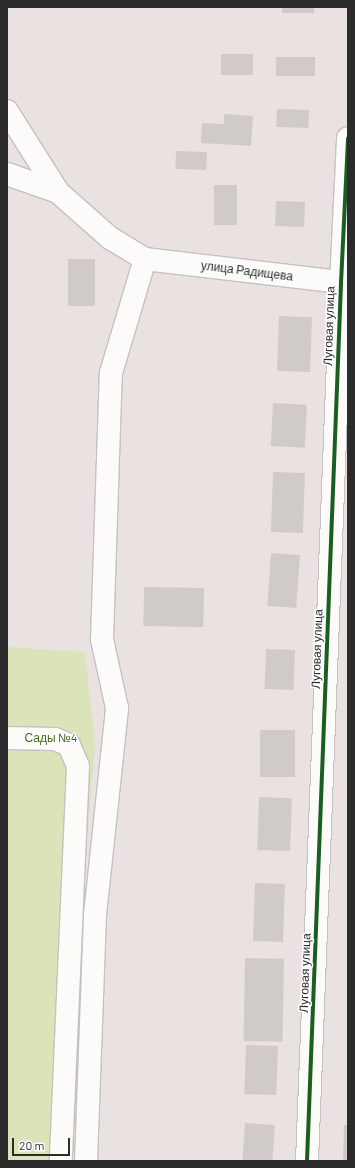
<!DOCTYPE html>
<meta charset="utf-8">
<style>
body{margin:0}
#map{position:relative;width:355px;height:1168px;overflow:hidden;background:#eae2e0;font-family:Barlow,sans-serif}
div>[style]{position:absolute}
.green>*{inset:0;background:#dbe3b9}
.building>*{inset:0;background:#d0cbc9;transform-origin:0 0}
.roads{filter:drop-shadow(1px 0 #c3c1c1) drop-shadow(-1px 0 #c3c1c1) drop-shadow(0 1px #c3c1c1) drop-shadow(0 -1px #c3c1c1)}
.minor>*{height:22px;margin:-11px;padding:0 11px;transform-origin:11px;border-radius:11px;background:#fcfbfa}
.cycleway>*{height:4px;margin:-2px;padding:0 2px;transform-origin:2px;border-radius:2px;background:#1b5e20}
span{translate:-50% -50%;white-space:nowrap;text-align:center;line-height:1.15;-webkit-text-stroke:3px #fff;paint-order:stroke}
.street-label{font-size:12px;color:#2b2b2b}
.park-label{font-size:12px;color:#47681a}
.frame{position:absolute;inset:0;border:8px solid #2b2b2b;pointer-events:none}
.scale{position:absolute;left:12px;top:1138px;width:58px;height:18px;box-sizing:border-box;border:2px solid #2b2b2b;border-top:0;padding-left:5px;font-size:12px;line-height:14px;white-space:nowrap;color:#2b2b2b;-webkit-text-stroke:3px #fff;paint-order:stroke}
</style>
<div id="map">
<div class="green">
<i style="clip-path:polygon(7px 647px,85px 652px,95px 744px,81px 917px,73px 1161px,7px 1161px)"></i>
</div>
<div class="building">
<i style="left:282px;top:7px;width:32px;height:6px"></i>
<i style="left:221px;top:54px;width:32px;height:21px"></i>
<i style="left:276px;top:57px;width:39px;height:19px"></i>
<i style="left:277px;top:109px;width:32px;height:18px;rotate:2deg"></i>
<i style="clip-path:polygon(224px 114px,253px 116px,251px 146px,201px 143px,202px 123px,224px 124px)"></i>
<i style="left:176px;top:151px;width:31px;height:18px;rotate:2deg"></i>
<i style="left:214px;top:185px;width:23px;height:40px"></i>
<i style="left:276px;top:201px;width:29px;height:25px;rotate:2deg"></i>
<i style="left:68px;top:259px;width:27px;height:47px"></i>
<i style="left:279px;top:316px;width:33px;height:55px;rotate:2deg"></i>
<i style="left:273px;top:403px;width:34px;height:43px;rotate:3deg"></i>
<i style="left:273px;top:472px;width:32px;height:60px;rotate:2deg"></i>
<i style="left:271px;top:553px;width:29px;height:53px;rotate:4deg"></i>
<i style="left:144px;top:587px;width:60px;height:39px;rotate:1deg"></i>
<i style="left:266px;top:649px;width:29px;height:40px;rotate:2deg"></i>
<i style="left:260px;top:730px;width:35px;height:47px"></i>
<i style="left:259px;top:797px;width:33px;height:53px;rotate:2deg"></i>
<i style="left:255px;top:883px;width:30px;height:58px;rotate:2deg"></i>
<i style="left:245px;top:958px;width:39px;height:83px;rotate:1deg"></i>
<i style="left:246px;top:1045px;width:32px;height:49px;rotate:2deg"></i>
<i style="left:245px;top:1123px;width:30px;height:38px;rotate:4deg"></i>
<i style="clip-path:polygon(344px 1125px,348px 1125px,348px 1161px,343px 1161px)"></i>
</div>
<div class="roads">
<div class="minor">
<i style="left:7px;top:111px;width:96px;rotate:57.8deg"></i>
<i style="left:58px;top:192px;width:69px;rotate:41.5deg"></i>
<i style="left:110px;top:238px;width:41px;rotate:31deg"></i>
<i style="left:145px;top:259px;width:204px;rotate:6.7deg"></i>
<i style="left:7px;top:174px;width:54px;rotate:19.4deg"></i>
<i style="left:7px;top:738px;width:48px;rotate:1.2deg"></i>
<i style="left:55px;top:739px;width:15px;rotate:23deg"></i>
<i style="left:69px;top:745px;width:23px;rotate:67deg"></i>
<i style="left:78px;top:766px;width:395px;rotate:92.5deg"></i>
<i style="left:86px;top:1161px;width:246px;rotate:-87.9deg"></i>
<i style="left:95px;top:915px;width:208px;rotate:-83.9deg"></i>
<i style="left:117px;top:708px;width:71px;rotate:-102.3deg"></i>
<i style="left:102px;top:639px;width:266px;rotate:-88.1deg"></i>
<i style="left:111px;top:373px;width:119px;rotate:-73.4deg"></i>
<i style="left:307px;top:1161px;width:879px;rotate:-87.78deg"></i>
<i style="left:341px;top:283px;width:145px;rotate:-87.2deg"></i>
</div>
</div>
<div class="cycleway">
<i style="left:307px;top:1161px;width:879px;rotate:-87.78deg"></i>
<i style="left:341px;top:283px;width:145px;rotate:-87.2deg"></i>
</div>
<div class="street-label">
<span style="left:247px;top:271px;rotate:7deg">улица Радищева</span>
<span style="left:329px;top:326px;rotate:-88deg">Луговая улица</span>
<span style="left:317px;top:649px;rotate:-88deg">Луговая улица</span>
<span style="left:305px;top:973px;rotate:-88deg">Луговая улица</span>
</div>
<div class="park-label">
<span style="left:51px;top:738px">Сады №4</span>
</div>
<div class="frame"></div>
<div class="scale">20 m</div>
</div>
